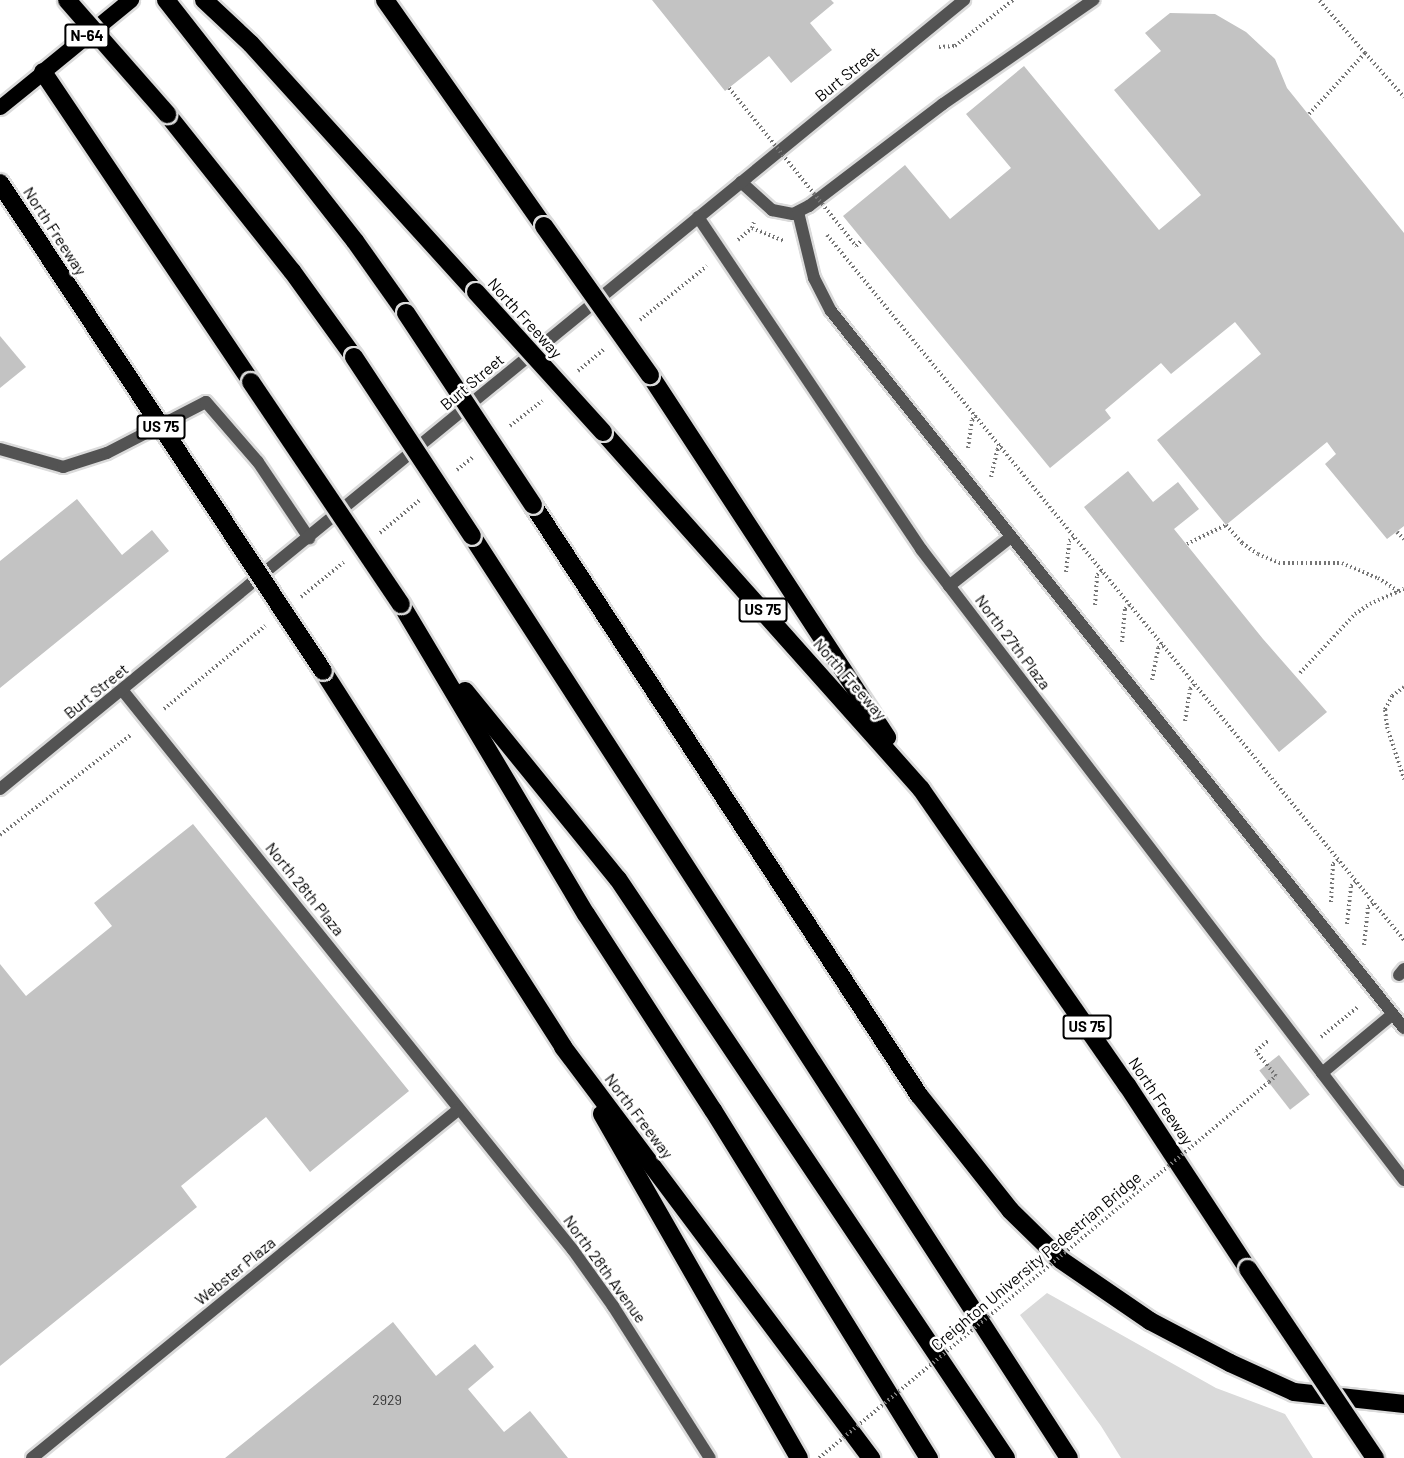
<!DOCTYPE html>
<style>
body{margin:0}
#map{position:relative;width:1404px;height:1458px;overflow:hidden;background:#fff;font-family:Barlow,sans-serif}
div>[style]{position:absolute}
.green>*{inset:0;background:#dadada}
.building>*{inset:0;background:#c3c3c3;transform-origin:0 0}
.path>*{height:4px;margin-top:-2px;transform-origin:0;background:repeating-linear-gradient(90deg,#757575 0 1.5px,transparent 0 4.5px)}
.roads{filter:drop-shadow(2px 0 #dbdbdb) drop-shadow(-2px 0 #dbdbdb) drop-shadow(0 2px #dbdbdb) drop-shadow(0 -2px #dbdbdb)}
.service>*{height:12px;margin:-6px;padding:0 6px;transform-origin:6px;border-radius:6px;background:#535353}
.pedestrian>*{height:12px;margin:-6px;padding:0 6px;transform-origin:6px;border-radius:6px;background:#535353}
.minor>*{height:12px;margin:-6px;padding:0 6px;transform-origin:6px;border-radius:6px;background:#535353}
.tertiary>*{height:12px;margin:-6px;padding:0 6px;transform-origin:6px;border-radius:6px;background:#535353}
.primary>*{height:15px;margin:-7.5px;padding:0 7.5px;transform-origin:7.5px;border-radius:7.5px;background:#000}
.trunk>*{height:16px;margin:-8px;padding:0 8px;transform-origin:8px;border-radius:8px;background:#000}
.motorway>*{height:18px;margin:-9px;padding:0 9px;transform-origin:9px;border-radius:9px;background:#000}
.path-bridge>*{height:4px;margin-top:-2px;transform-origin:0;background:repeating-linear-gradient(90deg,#757575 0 1.5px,transparent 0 4.5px)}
.bridges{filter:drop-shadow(2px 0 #dbdbdb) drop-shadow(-2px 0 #dbdbdb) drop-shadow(0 2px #dbdbdb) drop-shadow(0 -2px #dbdbdb)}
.motorway-bridge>*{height:18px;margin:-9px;padding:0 9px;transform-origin:9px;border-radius:9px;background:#000}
span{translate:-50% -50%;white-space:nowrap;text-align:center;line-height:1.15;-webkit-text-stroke:5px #fff;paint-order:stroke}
.number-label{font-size:14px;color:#313131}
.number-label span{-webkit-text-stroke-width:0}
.shield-label span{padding:2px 4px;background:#fff;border:2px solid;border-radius:4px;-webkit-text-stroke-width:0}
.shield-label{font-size:15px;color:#000;font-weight:700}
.street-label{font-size:16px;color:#000}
</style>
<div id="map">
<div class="green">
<i style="clip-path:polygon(1047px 1293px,1216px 1388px,1285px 1414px,1313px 1458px,1121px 1458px,1101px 1426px,1020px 1315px)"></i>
</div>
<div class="building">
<i style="clip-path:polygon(652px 0,831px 0,834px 3px,810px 23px,832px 50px,791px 83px,769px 56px,725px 91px)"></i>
<i style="clip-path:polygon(1170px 13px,1215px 14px,1246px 32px,1275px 59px,1287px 88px,1404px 233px,1404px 526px,1387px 539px,1325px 464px,1336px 454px,1327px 442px,1226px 525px,1157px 440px,1261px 354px,1235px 322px,1171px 374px,1161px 363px,1105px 410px,1111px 418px,1050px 468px,843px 216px,905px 165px,950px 219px,1011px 168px,966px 114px,1024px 66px,1159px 230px,1201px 195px,1114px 90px,1161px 51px,1145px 33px)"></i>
<i style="clip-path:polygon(0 336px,26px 367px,0 388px)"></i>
<i style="clip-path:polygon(1128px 471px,1153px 502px,1178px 482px,1199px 509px,1174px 529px,1263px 639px,1327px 712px,1279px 752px,1084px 507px)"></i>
<i style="clip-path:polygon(77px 499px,122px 555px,152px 530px,169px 551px,0 688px,0 561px)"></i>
<i style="clip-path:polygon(193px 824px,409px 1091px,310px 1172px,266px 1117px,181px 1186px,197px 1207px,0 1366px,0 964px,26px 996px,112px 926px,94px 903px)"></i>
<i style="left:1279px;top:1055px;width:50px;height:25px;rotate:52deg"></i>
<i style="clip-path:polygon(393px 1322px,436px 1376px,475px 1344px,494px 1367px,468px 1389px,504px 1432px,530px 1411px,568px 1458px,225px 1458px)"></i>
</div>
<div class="path">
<i style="left:939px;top:47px;width:16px;rotate:-4deg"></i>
<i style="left:955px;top:46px;width:74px;rotate:-38.4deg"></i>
<i style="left:1365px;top:53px;width:59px;rotate:48.4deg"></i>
<i style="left:1309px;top:114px;width:83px;rotate:-47.4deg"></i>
<i style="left:1365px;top:53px;width:70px;rotate:-131deg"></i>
<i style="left:752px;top:228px;width:35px;rotate:22deg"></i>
<i style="left:827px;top:235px;width:911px;rotate:50.7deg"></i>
<i style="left:738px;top:240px;width:18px;rotate:-41deg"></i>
<i style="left:752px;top:228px;width:6px;rotate:-72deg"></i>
<i style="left:640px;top:320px;width:86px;rotate:-38.9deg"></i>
<i style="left:578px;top:371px;width:34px;rotate:-40deg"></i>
<i style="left:510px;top:426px;width:41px;rotate:-38deg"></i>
<i style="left:968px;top:448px;width:28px;rotate:-82deg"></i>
<i style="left:972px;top:420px;width:6px;rotate:-45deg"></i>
<i style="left:457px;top:470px;width:22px;rotate:-39deg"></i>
<i style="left:991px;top:477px;width:28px;rotate:-77deg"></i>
<i style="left:997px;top:450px;width:6px;rotate:-45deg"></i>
<i style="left:1397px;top:532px;width:10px;rotate:45deg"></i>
<i style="left:380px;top:533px;width:53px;rotate:-39.7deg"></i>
<i style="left:1187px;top:544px;width:43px;rotate:-26deg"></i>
<i style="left:1226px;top:525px;width:24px;rotate:48deg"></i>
<i style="left:1242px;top:543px;width:19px;rotate:35deg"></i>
<i style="left:1258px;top:554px;width:23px;rotate:23deg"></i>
<i style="left:1279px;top:563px;width:63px"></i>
<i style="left:1342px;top:563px;width:39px;rotate:23deg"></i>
<i style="left:1378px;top:578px;width:24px;rotate:33deg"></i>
<i style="left:1066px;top:572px;width:31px;rotate:-84deg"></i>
<i style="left:1069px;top:541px;width:7px;rotate:-34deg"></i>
<i style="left:301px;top:597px;width:55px;rotate:-39.1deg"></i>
<i style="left:1095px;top:605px;width:30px;rotate:-86deg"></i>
<i style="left:1097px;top:575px;width:6px;rotate:-39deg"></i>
<i style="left:1122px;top:642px;width:33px;rotate:-85deg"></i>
<i style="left:1125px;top:609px;width:6px;rotate:-39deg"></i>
<i style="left:1300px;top:673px;width:81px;rotate:-47deg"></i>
<i style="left:1355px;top:614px;width:18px;rotate:-34deg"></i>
<i style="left:1370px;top:604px;width:37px;rotate:-24deg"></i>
<i style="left:1152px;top:680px;width:33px;rotate:-79deg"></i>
<i style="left:1158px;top:648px;width:6px;rotate:-31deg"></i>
<i style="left:1404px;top:687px;width:15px;rotate:143deg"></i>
<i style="left:1392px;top:696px;width:16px;rotate:117deg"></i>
<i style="left:1385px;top:710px;width:17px;rotate:83deg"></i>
<i style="left:1387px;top:727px;width:55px;rotate:71.9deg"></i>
<i style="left:164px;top:709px;width:131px;rotate:-39.4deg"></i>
<i style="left:1185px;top:721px;width:32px;rotate:-81deg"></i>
<i style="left:1190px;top:689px;width:7px;rotate:-45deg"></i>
<i style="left:0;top:835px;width:166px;rotate:-37.4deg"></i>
<i style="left:1331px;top:902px;width:38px;rotate:-87deg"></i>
<i style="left:1333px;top:864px;width:6px;rotate:-39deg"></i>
<i style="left:1347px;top:924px;width:38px;rotate:-84deg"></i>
<i style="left:1351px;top:886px;width:6px;rotate:-39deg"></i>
<i style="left:1364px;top:945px;width:38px;rotate:-84deg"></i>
<i style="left:1368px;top:907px;width:7px;rotate:-34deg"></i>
<i style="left:1321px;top:1037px;width:49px;rotate:-39.2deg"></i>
<i style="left:1269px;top:1082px;width:9px;rotate:-41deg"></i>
<i style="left:1276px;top:1076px;width:32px;rotate:-129deg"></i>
<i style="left:1256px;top:1051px;width:17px;rotate:-40deg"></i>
</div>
<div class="roads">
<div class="service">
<i style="left:741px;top:182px;width:42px;rotate:42.1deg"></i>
<i style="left:772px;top:210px;width:21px;rotate:11deg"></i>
<i style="left:793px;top:214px;width:18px;rotate:-27deg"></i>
<i style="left:809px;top:206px;width:168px;rotate:-37.3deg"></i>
<i style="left:943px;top:104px;width:183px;rotate:-34.7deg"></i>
<i style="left:798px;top:212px;width:68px;rotate:76.4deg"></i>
<i style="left:814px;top:278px;width:37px;rotate:63deg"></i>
<i style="left:831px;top:311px;width:918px;rotate:51.37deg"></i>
<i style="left:698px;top:217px;width:400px;rotate:56.1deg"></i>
<i style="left:921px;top:549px;width:660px;rotate:52.57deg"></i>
<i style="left:1322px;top:1073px;width:92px;rotate:-39.7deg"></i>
<i style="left:0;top:449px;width:66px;rotate:15.9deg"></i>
<i style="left:63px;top:467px;width:46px;rotate:-17.7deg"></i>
<i style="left:107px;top:453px;width:111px;rotate:-27.3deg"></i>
<i style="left:206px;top:402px;width:79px;rotate:49.1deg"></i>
<i style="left:258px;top:462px;width:92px;rotate:56.1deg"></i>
<i style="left:949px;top:586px;width:79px;rotate:-38.3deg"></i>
</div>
<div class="pedestrian">
<i style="left:1399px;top:975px;width:8px;rotate:-50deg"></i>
</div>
<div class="minor">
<i style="left:123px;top:691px;width:718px;rotate:51.17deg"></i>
<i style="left:573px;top:1250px;width:69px;rotate:54.5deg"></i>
<i style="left:613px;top:1306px;width:180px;rotate:57.5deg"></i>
<i style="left:1322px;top:1073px;width:135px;rotate:52.5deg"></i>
<i style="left:32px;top:1458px;width:550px;rotate:-39.25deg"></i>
</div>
<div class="tertiary">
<i style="left:0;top:789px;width:1246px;rotate:-39.3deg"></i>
</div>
<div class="primary">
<i style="left:0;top:107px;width:55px;rotate:-39.1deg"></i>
</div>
<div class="trunk">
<i style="left:43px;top:72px;width:114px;rotate:-39.3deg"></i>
</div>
<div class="motorway">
<i style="left:166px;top:0;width:306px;rotate:51.9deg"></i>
<i style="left:355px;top:241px;width:88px;rotate:54.7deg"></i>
<i style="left:204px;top:0;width:64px;rotate:43.1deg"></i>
<i style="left:251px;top:44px;width:335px;rotate:47.8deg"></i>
<i style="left:385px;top:0;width:276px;rotate:54.9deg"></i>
<i style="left:43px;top:72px;width:373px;rotate:56.1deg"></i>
<i style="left:167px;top:114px;width:201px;rotate:51.5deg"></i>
<i style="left:292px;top:271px;width:106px;rotate:54.2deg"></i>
<i style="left:650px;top:375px;width:433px;rotate:56.8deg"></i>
<i style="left:603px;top:432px;width:478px;rotate:48.3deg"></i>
<i style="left:921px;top:789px;width:361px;rotate:55.2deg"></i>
<i style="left:1127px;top:1085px;width:220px;rotate:56.7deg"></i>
<i style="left:533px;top:505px;width:705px;rotate:56.81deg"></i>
<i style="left:919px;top:1095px;width:147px;rotate:51.6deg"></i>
<i style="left:1010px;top:1210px;width:71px;rotate:44.4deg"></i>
<i style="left:1061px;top:1260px;width:108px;rotate:34.4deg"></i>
<i style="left:1150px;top:1321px;width:90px;rotate:27.7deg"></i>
<i style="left:1230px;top:1363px;width:70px;rotate:24.4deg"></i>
<i style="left:1294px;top:1392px;width:111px;rotate:6.2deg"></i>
<i style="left:472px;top:536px;width:1098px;rotate:57.08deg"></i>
<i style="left:401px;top:604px;width:361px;rotate:59.2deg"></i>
<i style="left:586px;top:914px;width:234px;rotate:57.1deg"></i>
<i style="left:713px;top:1110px;width:410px;rotate:58.2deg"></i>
<i style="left:323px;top:671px;width:446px;rotate:57.4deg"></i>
<i style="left:563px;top:1047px;width:514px;rotate:53.15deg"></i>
<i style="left:465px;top:691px;width:242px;rotate:50.9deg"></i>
<i style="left:618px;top:879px;width:697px;rotate:56.17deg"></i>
<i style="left:602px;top:1114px;width:396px;rotate:60.2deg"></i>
</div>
</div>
<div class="path-bridge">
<i style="left:729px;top:88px;width:203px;rotate:51.2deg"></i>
<i style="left:856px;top:246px;width:8px;rotate:-45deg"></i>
<i style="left:819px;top:1458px;width:586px;rotate:-39.88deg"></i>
</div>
<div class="bridges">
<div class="motorway-bridge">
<i style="left:67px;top:0;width:152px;rotate:48.7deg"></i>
<i style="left:0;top:183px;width:585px;rotate:56.5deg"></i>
<i style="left:544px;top:226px;width:183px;rotate:54.6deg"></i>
<i style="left:476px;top:292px;width:189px;rotate:47.8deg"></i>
<i style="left:406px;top:313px;width:230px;rotate:56.5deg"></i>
<i style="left:354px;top:357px;width:214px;rotate:56.6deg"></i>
<i style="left:251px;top:382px;width:268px;rotate:56deg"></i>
<i style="left:1248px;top:1269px;width:228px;rotate:56.1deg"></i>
</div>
</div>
<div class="number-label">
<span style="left:387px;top:1400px">2929</span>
</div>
<div class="shield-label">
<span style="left:87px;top:36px">N-64</span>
<span style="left:161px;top:427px">US 75</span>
<span style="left:763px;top:610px">US 75</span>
<span style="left:1087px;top:1027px">US 75</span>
</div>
<div class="street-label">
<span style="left:847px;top:74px;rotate:-39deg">Burt Street</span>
<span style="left:55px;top:231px;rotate:57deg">North Freeway</span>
<span style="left:525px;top:318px;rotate:48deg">North Freeway</span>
<span style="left:472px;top:382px;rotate:-40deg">Burt Street</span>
<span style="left:1013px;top:642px;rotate:53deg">North 27th Plaza</span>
<span style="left:850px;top:679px;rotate:49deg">North Freeway</span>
<span style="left:96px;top:691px;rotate:-39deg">Burt Street</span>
<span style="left:305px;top:889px;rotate:51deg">North 28th Plaza</span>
<span style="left:1161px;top:1101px;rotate:56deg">North Freeway</span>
<span style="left:639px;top:1116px;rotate:53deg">North Freeway</span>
<span style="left:1036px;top:1261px;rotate:-40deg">Creighton University Pedestrian Bridge</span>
<span style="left:605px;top:1269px;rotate:54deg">North 28th Avenue</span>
<span style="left:235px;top:1271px;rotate:-39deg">Webster Plaza</span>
</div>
</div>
